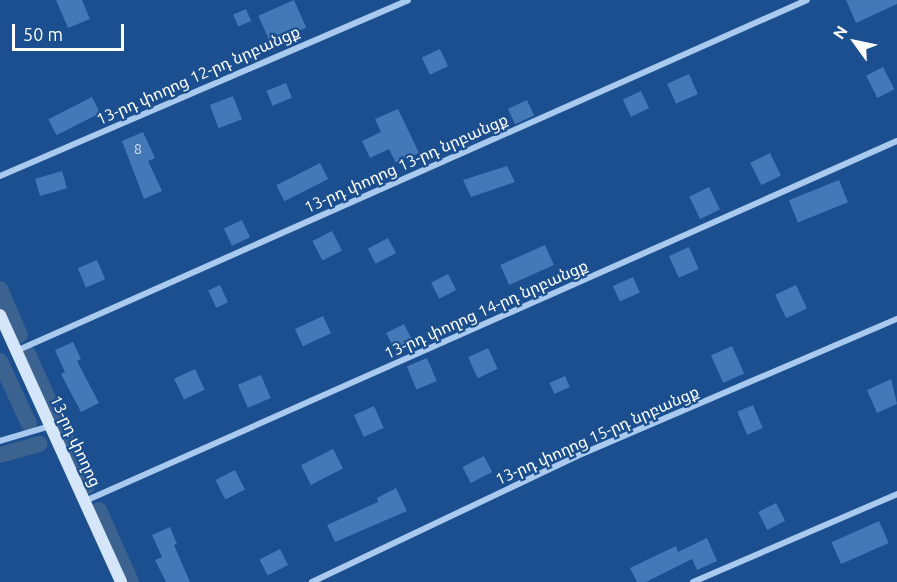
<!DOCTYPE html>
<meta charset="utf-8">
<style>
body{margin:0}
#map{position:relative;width:897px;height:582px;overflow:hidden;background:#1b4f8f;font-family:Ubuntu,"Noto Sans Armenian",sans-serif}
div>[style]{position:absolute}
.canal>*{height:16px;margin:-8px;padding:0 8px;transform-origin:8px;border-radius:8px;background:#3c6290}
.building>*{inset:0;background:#4478b7;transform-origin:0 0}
.street>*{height:6px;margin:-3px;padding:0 3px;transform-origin:3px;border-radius:3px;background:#a9c9ee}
.secondary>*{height:12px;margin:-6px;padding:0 6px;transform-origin:6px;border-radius:6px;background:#d6e6fa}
span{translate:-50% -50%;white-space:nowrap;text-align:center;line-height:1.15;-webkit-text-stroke:4.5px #1b4f8f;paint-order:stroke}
.number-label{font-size:14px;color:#d0dded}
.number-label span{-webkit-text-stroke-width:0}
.street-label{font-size:16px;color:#fff}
.north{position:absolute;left:825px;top:12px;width:60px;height:60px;-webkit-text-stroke:4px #1b4f8f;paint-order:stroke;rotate:303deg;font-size:16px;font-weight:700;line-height:24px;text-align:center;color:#fff}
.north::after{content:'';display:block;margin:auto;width:21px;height:27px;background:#fff;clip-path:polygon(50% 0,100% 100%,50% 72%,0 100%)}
.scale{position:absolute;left:12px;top:24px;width:112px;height:27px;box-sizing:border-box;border:3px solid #fff;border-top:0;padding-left:8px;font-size:18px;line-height:21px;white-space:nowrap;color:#fff;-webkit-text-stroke:4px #1b4f8f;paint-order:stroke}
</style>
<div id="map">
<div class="canal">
<i style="left:0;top:289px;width:50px;rotate:66.5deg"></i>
<i style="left:28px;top:354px;width:145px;rotate:65.9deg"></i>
<i style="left:0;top:361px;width:69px;rotate:65.3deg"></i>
<i style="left:0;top:455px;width:41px;rotate:-15.8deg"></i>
<i style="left:99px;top:510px;width:79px;rotate:66deg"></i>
</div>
<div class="building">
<i style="clip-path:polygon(56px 0,82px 0,90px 19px,68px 28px)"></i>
<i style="left:294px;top:0;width:30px;height:39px;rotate:66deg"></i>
<i style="clip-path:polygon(846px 0,897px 0,897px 4px,856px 23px)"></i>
<i style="left:246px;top:9px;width:13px;height:14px;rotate:67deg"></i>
<i style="left:440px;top:49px;width:19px;height:20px;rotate:65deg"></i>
<i style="left:883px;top:67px;width:25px;height:19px;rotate:63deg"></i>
<i style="left:689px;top:74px;width:22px;height:24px;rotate:66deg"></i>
<i style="left:286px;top:83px;width:16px;height:21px;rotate:68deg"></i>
<i style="left:641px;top:91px;width:19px;height:20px;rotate:65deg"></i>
<i style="left:233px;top:96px;width:25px;height:25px;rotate:69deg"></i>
<i style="left:92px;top:97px;width:18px;height:49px;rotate:63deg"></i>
<i style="left:527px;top:100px;width:17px;height:21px;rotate:65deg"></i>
<i style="clip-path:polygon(398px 109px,419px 153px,396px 163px,389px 149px,370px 158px,362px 141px,381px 132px,375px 119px)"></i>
<i style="clip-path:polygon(143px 132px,155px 158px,148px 161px,162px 191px,144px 199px,122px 141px)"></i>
<i style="left:770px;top:153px;width:25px;height:22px;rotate:64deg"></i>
<i style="left:320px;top:163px;width:18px;height:49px;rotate:63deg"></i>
<i style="clip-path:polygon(507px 166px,515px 182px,471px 197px,463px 180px)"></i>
<i style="left:62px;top:171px;width:18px;height:28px;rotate:74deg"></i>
<i style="left:839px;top:180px;width:24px;height:54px;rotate:68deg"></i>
<i style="left:709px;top:187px;width:25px;height:22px;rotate:64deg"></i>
<i style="left:242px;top:220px;width:19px;height:20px;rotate:65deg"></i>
<i style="left:332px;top:231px;width:22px;height:22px;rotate:63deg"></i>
<i style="left:388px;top:238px;width:17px;height:23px;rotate:62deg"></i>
<i style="left:545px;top:245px;width:22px;height:49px;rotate:66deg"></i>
<i style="left:689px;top:247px;width:24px;height:22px;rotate:66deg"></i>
<i style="left:97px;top:260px;width:21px;height:21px;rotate:67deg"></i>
<i style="left:448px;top:274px;width:18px;height:19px;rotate:63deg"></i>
<i style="left:633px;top:277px;width:17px;height:22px;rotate:66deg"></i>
<i style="left:220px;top:285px;width:19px;height:13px;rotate:65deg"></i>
<i style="left:796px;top:285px;width:26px;height:23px;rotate:65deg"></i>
<i style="left:323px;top:316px;width:19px;height:31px;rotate:65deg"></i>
<i style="left:404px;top:324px;width:18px;height:20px;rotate:63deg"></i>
<i style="clip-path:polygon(73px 342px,81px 359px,77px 361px,99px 403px,81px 412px,61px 374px,65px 372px,55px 350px)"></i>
<i style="left:732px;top:346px;width:30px;height:23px;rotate:66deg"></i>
<i style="left:488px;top:348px;width:23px;height:22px;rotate:65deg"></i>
<i style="left:427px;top:358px;width:25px;height:22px;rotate:67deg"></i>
<i style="left:195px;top:369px;width:23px;height:23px;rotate:65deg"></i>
<i style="left:261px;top:375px;width:25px;height:25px;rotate:67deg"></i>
<i style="left:565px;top:376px;width:12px;height:17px;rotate:66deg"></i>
<i style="clip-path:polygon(891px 379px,897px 404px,877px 413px,867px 390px)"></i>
<i style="left:753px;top:405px;width:25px;height:17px;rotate:67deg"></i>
<i style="left:374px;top:406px;width:24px;height:22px;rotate:66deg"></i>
<i style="left:333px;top:449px;width:22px;height:36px;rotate:63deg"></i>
<i style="left:484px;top:456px;width:18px;height:24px;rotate:63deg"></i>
<i style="left:235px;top:470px;width:22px;height:22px;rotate:63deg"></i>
<i style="clip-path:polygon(396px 488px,407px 511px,335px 542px,327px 525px,378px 502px,377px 498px)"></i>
<i style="left:776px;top:503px;width:20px;height:20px;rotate:63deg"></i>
<i style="left:879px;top:521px;width:24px;height:52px;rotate:66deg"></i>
<i style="clip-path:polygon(170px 527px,177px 544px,174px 545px,190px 582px,166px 582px,155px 560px,162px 557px,152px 535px)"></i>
<i style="clip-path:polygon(707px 538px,717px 561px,697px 570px,692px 559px,646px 582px,637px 582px,630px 568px,676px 546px,678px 552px)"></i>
<i style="left:280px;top:549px;width:18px;height:23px;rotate:63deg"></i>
</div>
<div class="street">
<i style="left:0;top:176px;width:444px;rotate:-23.3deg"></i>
<i style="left:16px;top:351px;width:865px;rotate:-23.93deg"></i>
<i style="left:0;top:441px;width:52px;rotate:-16.7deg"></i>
<i style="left:85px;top:501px;width:888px;rotate:-23.91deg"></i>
<i style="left:312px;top:582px;width:293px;rotate:-25.4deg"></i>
<i style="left:577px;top:456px;width:348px;rotate:-23.2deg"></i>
<i style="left:693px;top:582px;width:222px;rotate:-23.3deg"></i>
</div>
<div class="secondary">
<i style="left:0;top:315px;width:293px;rotate:65.6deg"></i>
</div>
<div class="number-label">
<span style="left:138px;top:149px">8</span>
</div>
<div class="street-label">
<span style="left:198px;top:75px;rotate:-24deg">13-րդ փողոց 12-րդ նրբանցք</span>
<span style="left:406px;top:163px;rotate:-24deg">13-րդ փողոց 13-րդ նրբանցք</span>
<span style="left:486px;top:309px;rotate:-24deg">13-րդ փողոց 14-րդ նրբանցք</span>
<span style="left:597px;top:435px;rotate:-24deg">13-րդ փողոց 15-րդ նրբանցք</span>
<span style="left:76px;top:441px;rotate:65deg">13-րդ փողոց</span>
</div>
<div class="north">N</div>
<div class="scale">50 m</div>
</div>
